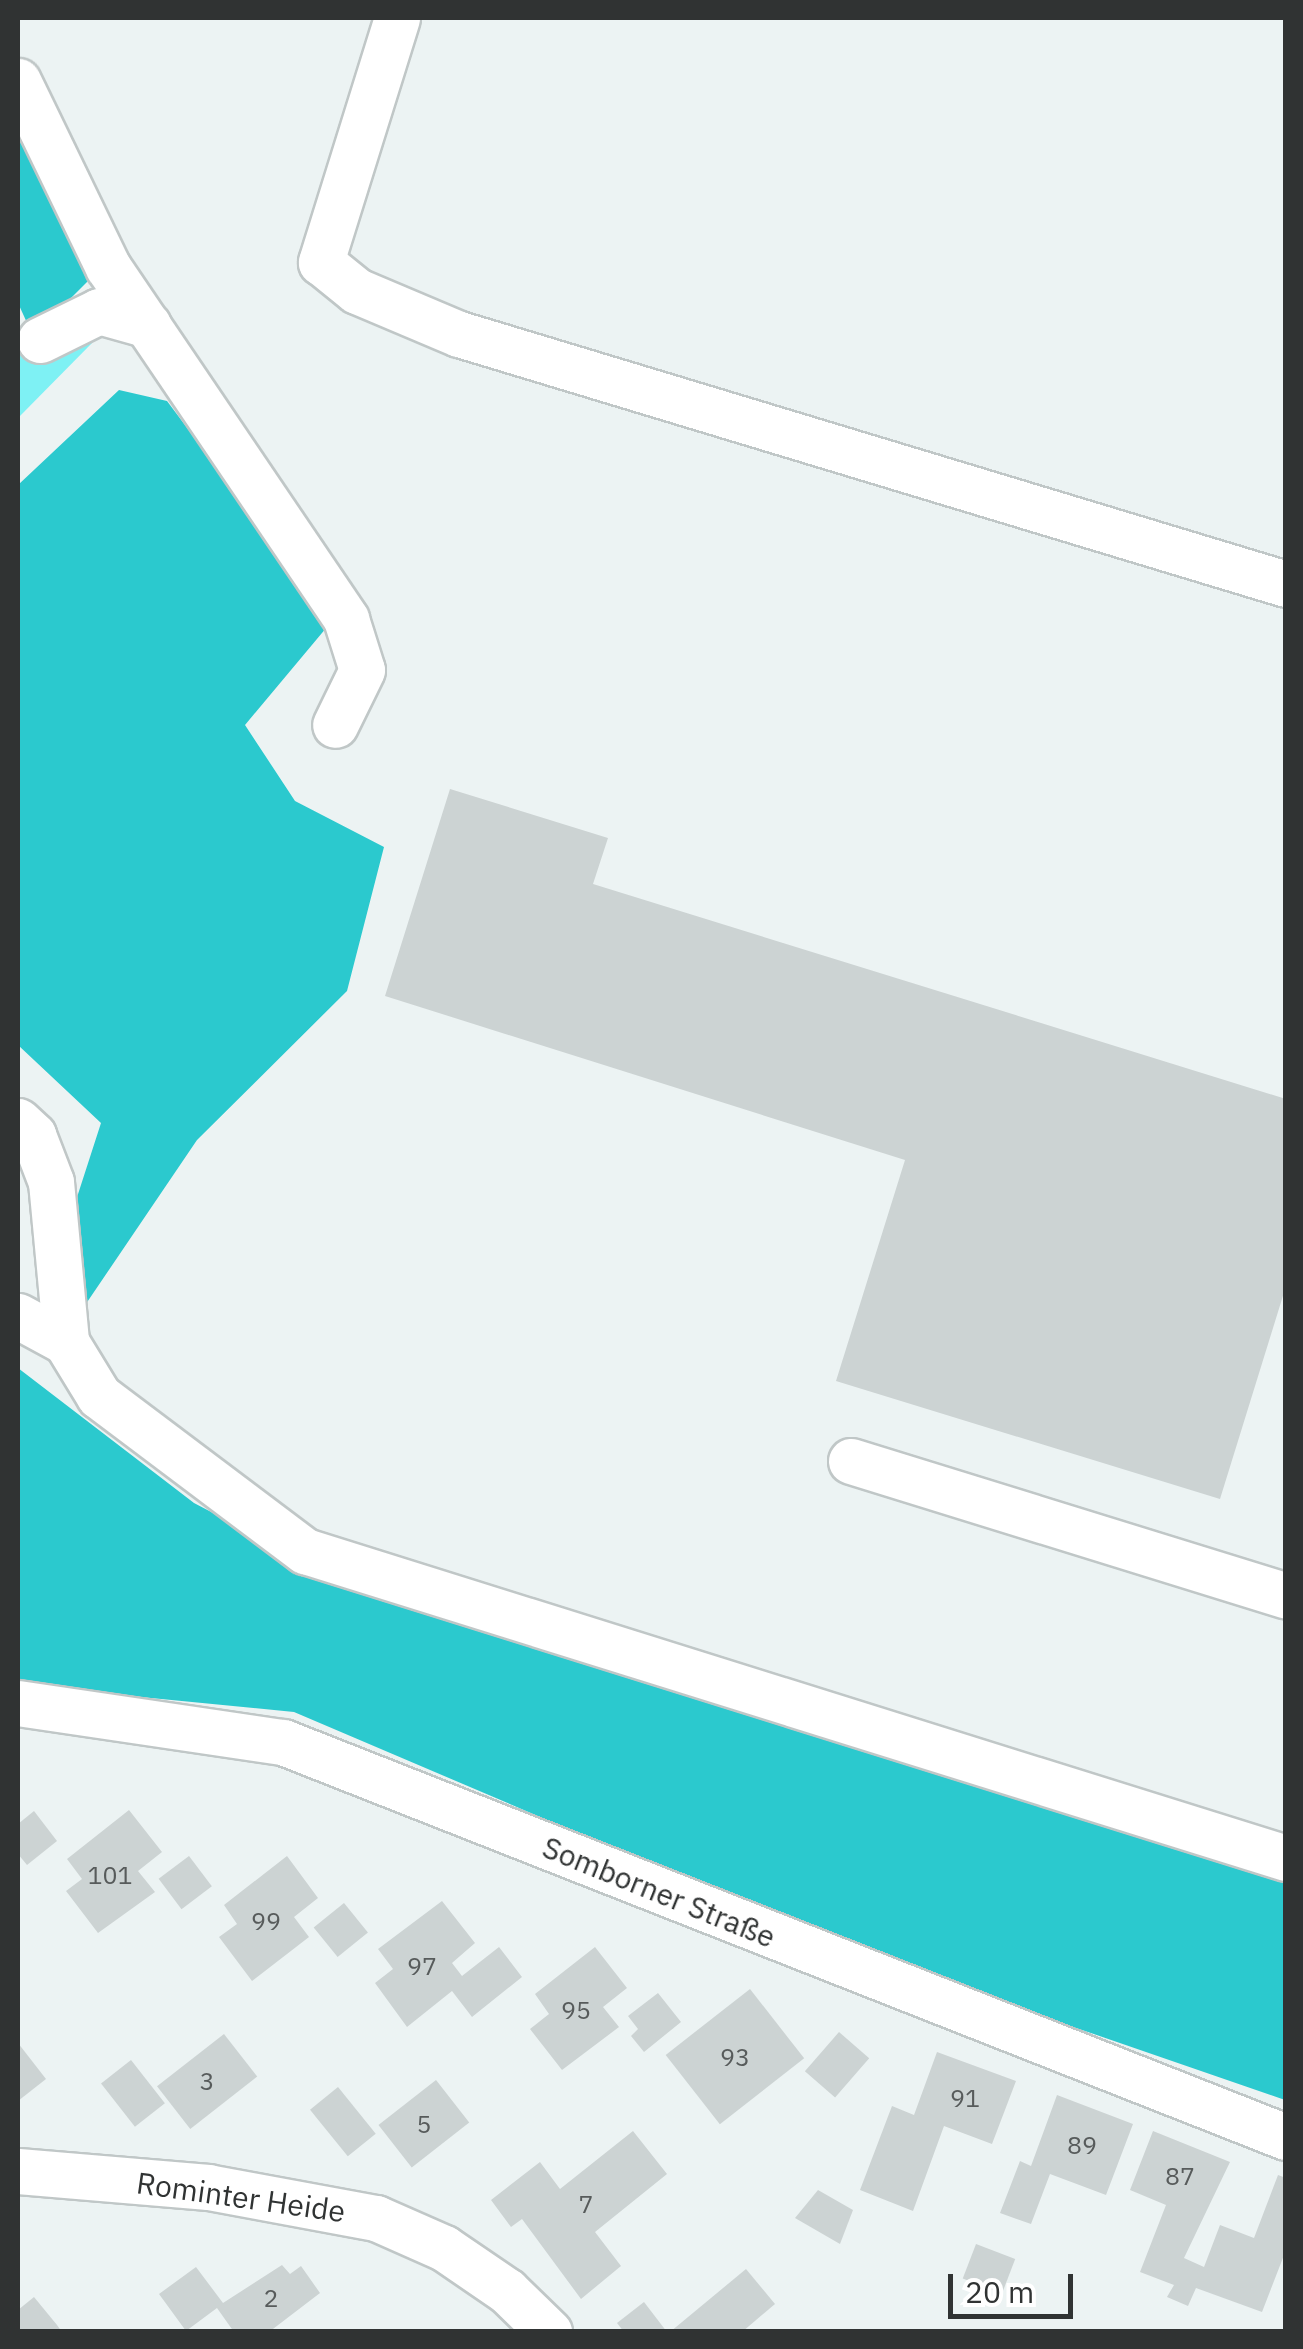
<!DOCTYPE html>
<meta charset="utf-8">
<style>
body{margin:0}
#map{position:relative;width:1303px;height:2349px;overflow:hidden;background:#ecf3f3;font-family:"IBM Plex Sans",sans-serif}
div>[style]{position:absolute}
.green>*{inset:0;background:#7ef1f4}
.forest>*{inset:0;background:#2bc9ce}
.building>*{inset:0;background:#ccd3d3;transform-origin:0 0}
.roads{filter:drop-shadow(2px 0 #c0c7c7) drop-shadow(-2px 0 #c0c7c7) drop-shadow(0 2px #c0c7c7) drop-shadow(0 -2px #c0c7c7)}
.minor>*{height:45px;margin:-22.5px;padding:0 22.5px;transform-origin:22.5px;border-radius:22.5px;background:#fff}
span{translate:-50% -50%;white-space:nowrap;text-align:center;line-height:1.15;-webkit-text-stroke:9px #fff;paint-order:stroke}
.number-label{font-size:25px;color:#575b5b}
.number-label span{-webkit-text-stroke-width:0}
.street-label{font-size:30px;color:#303333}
.frame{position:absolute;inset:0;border:20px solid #303333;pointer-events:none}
.scale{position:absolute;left:948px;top:2274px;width:125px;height:45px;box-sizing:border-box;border:5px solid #303333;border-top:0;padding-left:12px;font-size:30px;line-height:35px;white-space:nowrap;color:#303333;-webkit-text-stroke:8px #fff;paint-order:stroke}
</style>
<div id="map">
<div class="green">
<i style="clip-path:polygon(89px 328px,94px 341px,18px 418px,18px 340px)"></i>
</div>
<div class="forest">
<i style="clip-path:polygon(18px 103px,97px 272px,33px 336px,18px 303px)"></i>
<i style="clip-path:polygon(119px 390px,167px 401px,332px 621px,245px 725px,295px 801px,384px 847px,347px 991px,197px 1140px,75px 1320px,69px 1222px,101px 1123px,18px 1045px,18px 485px)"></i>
<i style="clip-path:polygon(18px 1368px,194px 1503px,353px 1586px,1120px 1819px,1285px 1881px,1285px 2100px,862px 1954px,294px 1712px,18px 1685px)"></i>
</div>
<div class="building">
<i style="clip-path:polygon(450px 789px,608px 838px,593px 884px,1286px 1099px,1286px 1286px,1220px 1499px,836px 1381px,905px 1160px,385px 996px)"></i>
<i style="clip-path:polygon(129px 1810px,162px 1852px,138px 1871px,155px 1892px,98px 1933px,66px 1891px,82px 1879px,67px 1859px)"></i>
<i style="clip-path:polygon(34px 1811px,57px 1841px,27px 1865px,18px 1854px,18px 1824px)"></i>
<i style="left:189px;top:1856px;width:38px;height:38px;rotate:53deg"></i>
<i style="clip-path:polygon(287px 1856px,318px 1898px,294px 1917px,309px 1937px,252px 1981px,219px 1937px,237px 1924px,224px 1905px)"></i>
<i style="clip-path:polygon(442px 1901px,475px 1943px,452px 1963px,462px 1976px,499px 1947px,522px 1977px,472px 2017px,452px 1991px,407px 2027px,375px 1983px,393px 1969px,378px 1949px)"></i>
<i style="left:344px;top:1903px;width:38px;height:39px;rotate:51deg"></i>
<i style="clip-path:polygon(595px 1947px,627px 1988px,603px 2007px,619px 2027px,562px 2070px,530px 2029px,549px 2014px,535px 1994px)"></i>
<i style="left:750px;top:1989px;width:88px;height:107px;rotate:52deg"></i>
<i style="clip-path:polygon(658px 1993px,681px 2022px,644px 2052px,631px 2036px,638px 2029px,628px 2016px)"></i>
<i style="left:839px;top:2032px;width:40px;height:52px;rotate:41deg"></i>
<i style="left:224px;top:2034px;width:54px;height:85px;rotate:52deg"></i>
<i style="clip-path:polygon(18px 2043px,46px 2079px,18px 2101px)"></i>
<i style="clip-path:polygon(937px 2052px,1016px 2081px,992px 2144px,944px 2126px,913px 2211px,860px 2190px,892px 2106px,914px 2115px)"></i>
<i style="left:131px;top:2060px;width:55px;height:38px;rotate:52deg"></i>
<i style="left:436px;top:2080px;width:54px;height:73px;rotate:52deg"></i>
<i style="left:338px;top:2087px;width:60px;height:36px;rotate:51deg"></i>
<i style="clip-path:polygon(1057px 2095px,1133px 2124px,1106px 2195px,1050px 2174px,1031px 2224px,1000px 2213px,1020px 2161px,1031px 2166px)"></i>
<i style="clip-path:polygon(633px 2131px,667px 2174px,595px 2232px,621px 2266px,581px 2299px,522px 2219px,511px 2227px,491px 2200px,540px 2162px,560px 2189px)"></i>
<i style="clip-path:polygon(1153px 2131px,1230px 2162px,1184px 2258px,1204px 2267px,1220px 2225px,1254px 2238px,1278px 2175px,1286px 2178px,1286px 2250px,1262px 2312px,1196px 2288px,1188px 2306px,1167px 2297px,1174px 2285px,1140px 2272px,1166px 2205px,1130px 2190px)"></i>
<i style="clip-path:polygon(818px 2190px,853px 2210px,840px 2244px,795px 2218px)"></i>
<i style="left:976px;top:2244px;width:42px;height:37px;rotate:21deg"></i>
<i style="clip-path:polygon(282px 2265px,290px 2274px,301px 2266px,320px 2293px,269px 2332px,234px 2332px,217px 2308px,186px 2331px,159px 2294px,196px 2267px,223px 2303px)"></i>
<i style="clip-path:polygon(746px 2269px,775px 2304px,742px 2332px,670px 2332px)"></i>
<i style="clip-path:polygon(34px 2297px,57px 2325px,62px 2332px,18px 2332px,18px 2310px)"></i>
<i style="clip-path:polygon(644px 2302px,667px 2332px,624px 2332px,617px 2323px)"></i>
</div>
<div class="roads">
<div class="minor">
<i style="left:397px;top:18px;width:256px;rotate:107.3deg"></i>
<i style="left:321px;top:262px;width:46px;rotate:38.9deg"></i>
<i style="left:357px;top:291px;width:111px;rotate:22.9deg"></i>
<i style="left:459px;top:334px;width:864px;rotate:16.82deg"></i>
<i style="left:18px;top:81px;width:207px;rotate:64.2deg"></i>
<i style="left:108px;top:267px;width:425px;rotate:55.9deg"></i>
<i style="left:346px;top:619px;width:53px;rotate:72.6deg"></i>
<i style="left:362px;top:670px;width:61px;rotate:116.1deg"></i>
<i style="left:40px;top:340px;width:66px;rotate:-26.2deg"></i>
<i style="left:99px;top:311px;width:51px;rotate:15.9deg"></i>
<i style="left:18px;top:1121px;width:21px;rotate:43deg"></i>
<i style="left:33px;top:1135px;width:50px;rotate:69deg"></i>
<i style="left:51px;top:1182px;width:161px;rotate:84.6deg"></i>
<i style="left:18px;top:1316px;width:55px;rotate:28.4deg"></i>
<i style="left:66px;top:1342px;width:63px;rotate:58.6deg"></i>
<i style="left:99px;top:1396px;width:258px;rotate:37deg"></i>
<i style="left:305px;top:1551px;width:1028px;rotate:17.38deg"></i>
<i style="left:851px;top:1461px;width:455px;rotate:17.2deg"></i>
<i style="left:18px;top:1703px;width:268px;rotate:8.4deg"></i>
<i style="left:283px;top:1742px;width:1078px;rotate:21.5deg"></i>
<i style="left:18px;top:2171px;width:191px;rotate:4.8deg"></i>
<i style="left:208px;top:2187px;width:171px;rotate:10.5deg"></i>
<i style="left:376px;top:2218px;width:74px;rotate:23.8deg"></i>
<i style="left:444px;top:2248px;width:76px;rotate:34.3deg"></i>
<i style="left:507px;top:2291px;width:59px;rotate:44.3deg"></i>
</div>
</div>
<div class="number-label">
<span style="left:110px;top:1875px">101</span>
<span style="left:266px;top:1921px">99</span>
<span style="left:422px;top:1966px">97</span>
<span style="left:576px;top:2010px">95</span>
<span style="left:735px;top:2057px">93</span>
<span style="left:207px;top:2081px">3</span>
<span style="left:965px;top:2098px">91</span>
<span style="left:424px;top:2124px">5</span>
<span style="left:1082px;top:2145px">89</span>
<span style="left:1180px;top:2176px">87</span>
<span style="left:586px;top:2204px">7</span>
<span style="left:271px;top:2298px">2</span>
</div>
<div class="street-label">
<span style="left:659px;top:1892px;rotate:22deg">Somborner Straße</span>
<span style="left:241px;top:2197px;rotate:8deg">Rominter Heide</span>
</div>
<div class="frame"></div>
<div class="scale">20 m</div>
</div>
